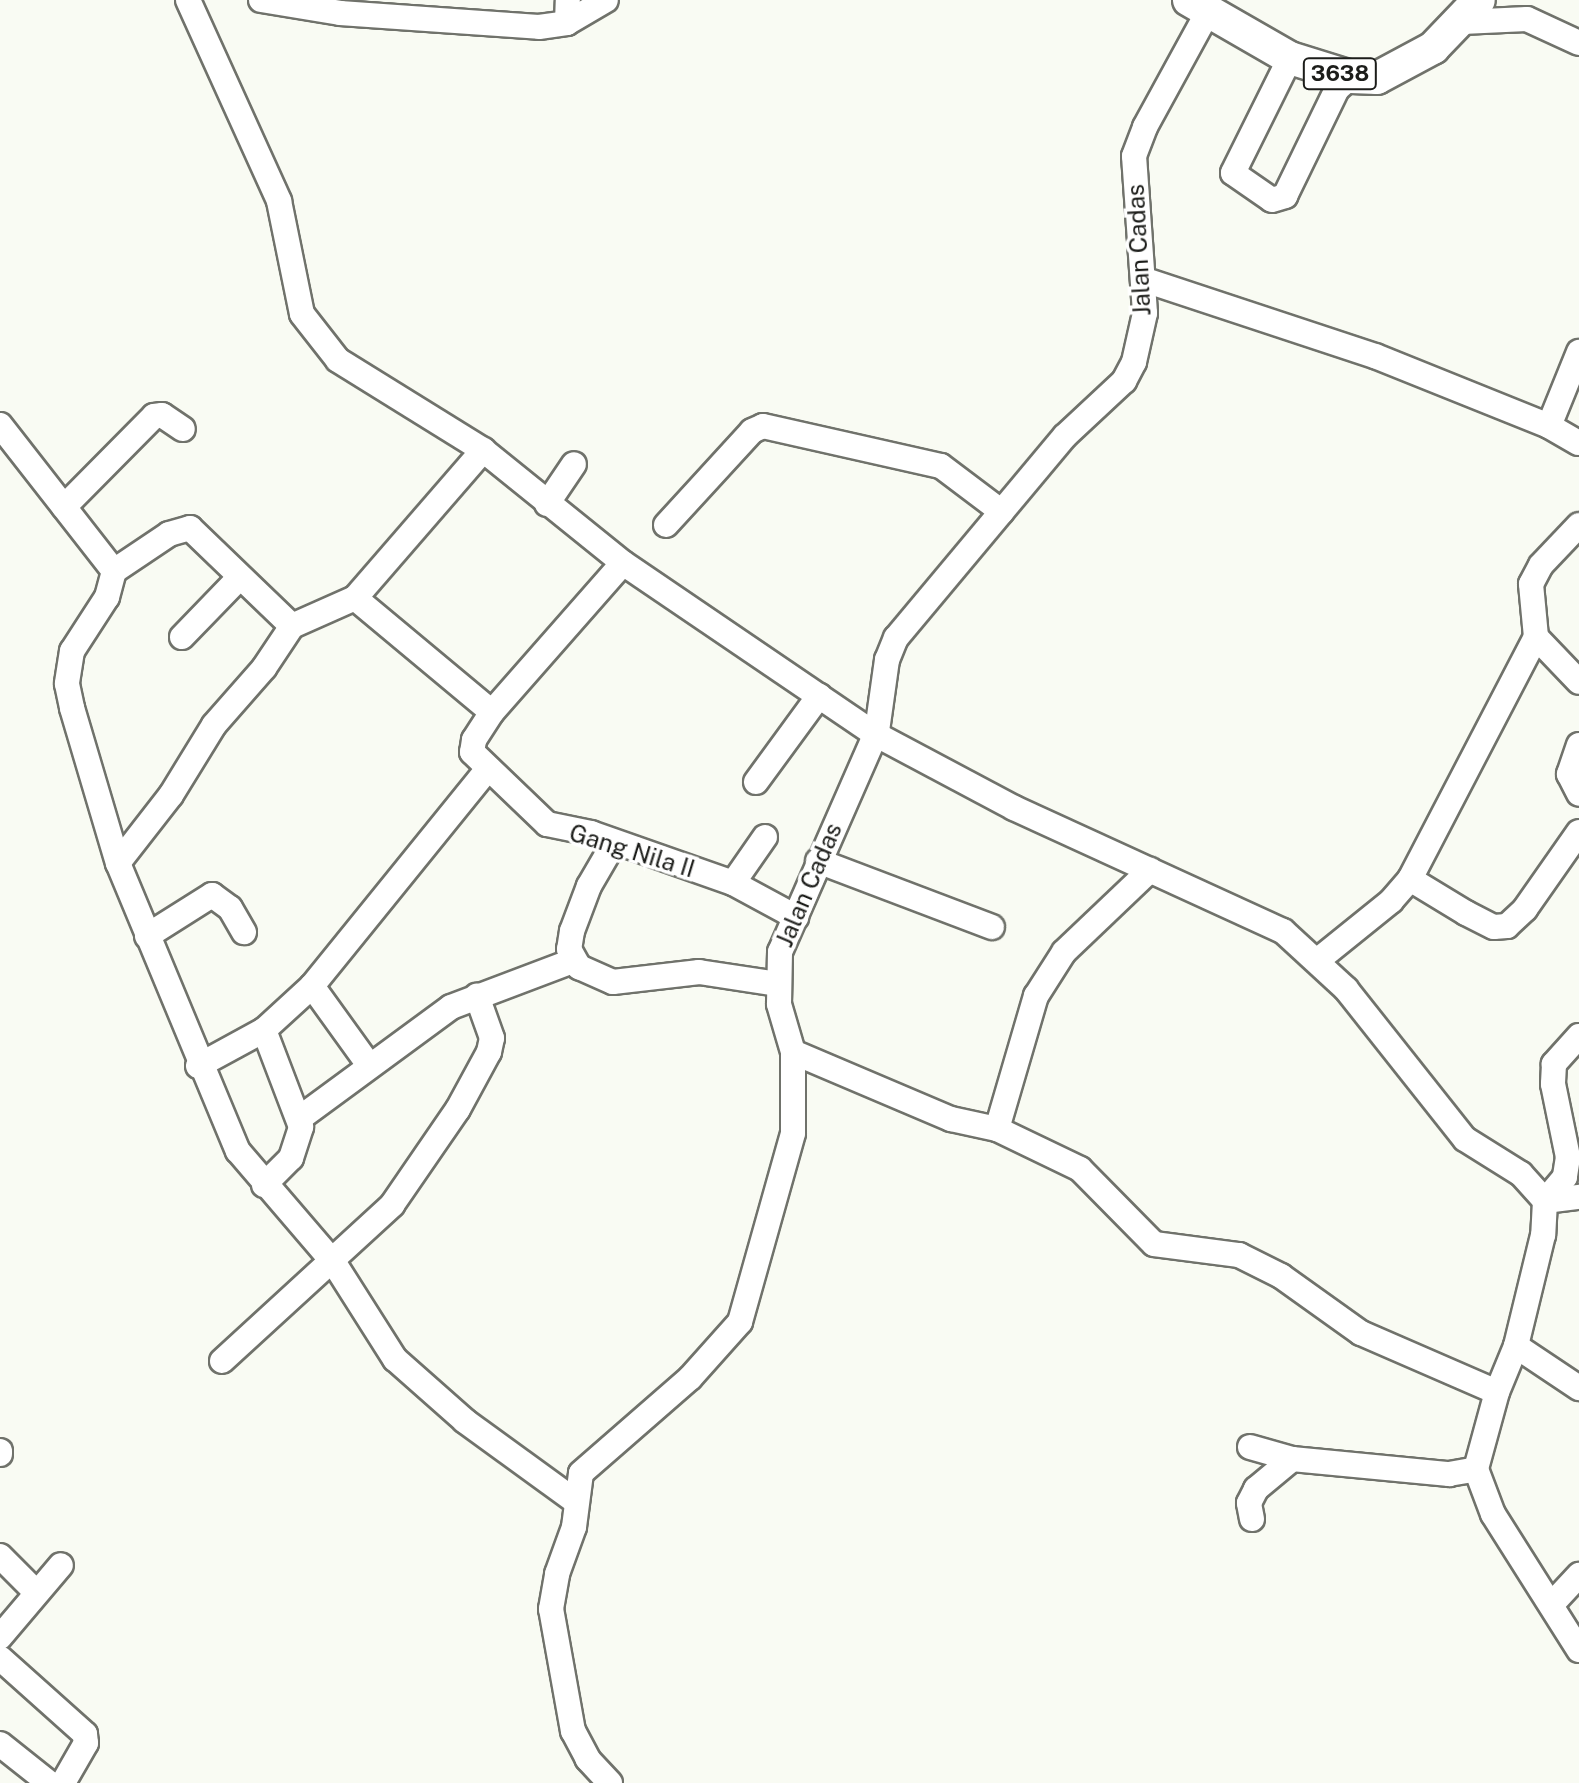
<!DOCTYPE html>
<style>
body{margin:0}
#map{position:relative;width:1579px;height:1783px;overflow:hidden;background:#f9fbf3;font-family:"Public Sans",sans-serif}
div>[style]{position:absolute}
.roads{filter:drop-shadow(2px 0 #70726b) drop-shadow(-2px 0 #70726b) drop-shadow(0 2px #70726b) drop-shadow(0 -2px #70726b)}
.minor>*{height:24px;margin:-12px;padding:0 12px;transform-origin:12px;border-radius:12px;background:#fff}
.major>*{height:32px;margin:-16px;padding:0 16px;transform-origin:16px;border-radius:16px;background:#fff}
span{translate:-50% -50%;white-space:nowrap;text-align:center;line-height:1.15;-webkit-text-stroke:7px #fff;paint-order:stroke}
.shield-label span{padding:2px 6px;background:#fff;border:2px solid;border-radius:6px;-webkit-text-stroke-width:0}
.shield-label{font-size:22px;color:#1c1d1a;font-weight:700}
.street-label{font-size:24px;color:#1c1d1a}
</style>
<div id="map">
<div class="roads">
<div class="minor">
<i style="left:188px;top:0;width:221px;rotate:65.6deg"></i>
<i style="left:279px;top:201px;width:115px;rotate:78.5deg"></i>
<i style="left:302px;top:314px;width:58px;rotate:52deg"></i>
<i style="left:338px;top:360px;width:171px;rotate:31.8deg"></i>
<i style="left:483px;top:450px;width:180px;rotate:38.9deg"></i>
<i style="left:623px;top:563px;width:305px;rotate:34.2deg"></i>
<i style="left:875px;top:734px;width:157px;rotate:28deg"></i>
<i style="left:1014px;top:808px;width:296px;rotate:24.6deg"></i>
<i style="left:1283px;top:931px;width:86px;rotate:42.6deg"></i>
<i style="left:1346px;top:989px;width:191px;rotate:51.6deg"></i>
<i style="left:1465px;top:1139px;width:66px;rotate:32deg"></i>
<i style="left:1521px;top:1174px;width:36px;rotate:48deg"></i>
<i style="left:1545px;top:1201px;width:34px;rotate:-7deg"></i>
<i style="left:261px;top:0;width:80px;rotate:9.3deg"></i>
<i style="left:340px;top:13px;width:199px;rotate:4deg"></i>
<i style="left:539px;top:27px;width:28px;rotate:-8deg"></i>
<i style="left:567px;top:23px;width:23px;rotate:-88deg"></i>
<i style="left:1462px;top:22px;width:65px;rotate:-2.6deg"></i>
<i style="left:1527px;top:19px;width:57px;rotate:24.8deg"></i>
<i style="left:567px;top:23px;width:45px;rotate:-30.5deg"></i>
<i style="left:1290px;top:58px;width:128px;rotate:116.4deg"></i>
<i style="left:1233px;top:173px;width:47px;rotate:34.7deg"></i>
<i style="left:1272px;top:200px;width:14px;rotate:-17deg"></i>
<i style="left:1285px;top:196px;width:119px;rotate:-64.1deg"></i>
<i style="left:1337px;top:89px;width:18px;rotate:-41deg"></i>
<i style="left:1145px;top:280px;width:242px;rotate:18.3deg"></i>
<i style="left:1375px;top:356px;width:188px;rotate:21.9deg"></i>
<i style="left:1549px;top:426px;width:34px;rotate:30deg"></i>
<i style="left:0;top:425px;width:185px;rotate:52deg"></i>
<i style="left:114px;top:571px;width:27px;rotate:105deg"></i>
<i style="left:107px;top:597px;width:64px;rotate:122.9deg"></i>
<i style="left:72px;top:651px;width:33px;rotate:99deg"></i>
<i style="left:67px;top:684px;width:25px;rotate:78deg"></i>
<i style="left:72px;top:708px;width:162px;rotate:73.5deg"></i>
<i style="left:118px;top:863px;width:312px;rotate:67.4deg"></i>
<i style="left:238px;top:1151px;width:148px;rotate:49.4deg"></i>
<i style="left:334px;top:1263px;width:114px;rotate:57.6deg"></i>
<i style="left:395px;top:1359px;width:94px;rotate:41.5deg"></i>
<i style="left:465px;top:1421px;width:136px;rotate:36deg"></i>
<i style="left:1549px;top:426px;width:80px;rotate:-67.9deg"></i>
<i style="left:547px;top:504px;width:48px;rotate:-56deg"></i>
<i style="left:64px;top:507px;width:128px;rotate:-45.3deg"></i>
<i style="left:154px;top:416px;width:8px;rotate:-7deg"></i>
<i style="left:162px;top:415px;width:25px;rotate:34deg"></i>
<i style="left:666px;top:525px;width:127px;rotate:-47.5deg"></i>
<i style="left:752px;top:431px;width:12px;rotate:-24deg"></i>
<i style="left:763px;top:426px;width:182px;rotate:12.7deg"></i>
<i style="left:941px;top:466px;width:76px;rotate:37deg"></i>
<i style="left:114px;top:571px;width:66px;rotate:-33.9deg"></i>
<i style="left:169px;top:534px;width:22px;rotate:-16deg"></i>
<i style="left:190px;top:528px;width:141px;rotate:43.9deg"></i>
<i style="left:355px;top:598px;width:178px;rotate:39.8deg"></i>
<i style="left:492px;top:712px;width:33px;rotate:123deg"></i>
<i style="left:474px;top:740px;width:12px;rotate:99deg"></i>
<i style="left:472px;top:752px;width:104px;rotate:43.8deg"></i>
<i style="left:547px;top:824px;width:45px;rotate:11.6deg"></i>
<i style="left:591px;top:833px;width:151px;rotate:19.4deg"></i>
<i style="left:733px;top:883px;width:72px;rotate:28.4deg"></i>
<i style="left:182px;top:637px;width:83px;rotate:-46deg"></i>
<i style="left:1536px;top:637px;width:62px;rotate:46.3deg"></i>
<i style="left:492px;top:712px;width:198px;rotate:-48.7deg"></i>
<i style="left:1579px;top:745px;width:31px;rotate:109deg"></i>
<i style="left:1569px;top:774px;width:22px;rotate:63deg"></i>
<i style="left:756px;top:782px;width:107px;rotate:-53.8deg"></i>
<i style="left:614px;top:843px;width:50px;rotate:120.2deg"></i>
<i style="left:589px;top:886px;width:48px;rotate:110.7deg"></i>
<i style="left:572px;top:931px;width:18px;rotate:99deg"></i>
<i style="left:569px;top:949px;width:21px;rotate:61deg"></i>
<i style="left:579px;top:967px;width:37px;rotate:24deg"></i>
<i style="left:613px;top:982px;width:87px;rotate:-6.6deg"></i>
<i style="left:699px;top:972px;width:79px;rotate:8.7deg"></i>
<i style="left:818px;top:861px;width:186px;rotate:20.8deg"></i>
<i style="left:118px;top:863px;width:86px;rotate:-52.1deg"></i>
<i style="left:171px;top:795px;width:82px;rotate:-58.4deg"></i>
<i style="left:214px;top:725px;width:76px;rotate:-48.7deg"></i>
<i style="left:264px;top:668px;width:50px;rotate:-56.3deg"></i>
<i style="left:292px;top:626px;width:69px;rotate:-24deg"></i>
<i style="left:355px;top:598px;width:196px;rotate:-49.1deg"></i>
<i style="left:1410px;top:879px;width:66px;rotate:31.3deg"></i>
<i style="left:1466px;top:913px;width:31px;rotate:27deg"></i>
<i style="left:1494px;top:927px;width:13px;rotate:-4deg"></i>
<i style="left:1507px;top:926px;width:25px;rotate:-43deg"></i>
<i style="left:1525px;top:909px;width:94px;rotate:-55deg"></i>
<i style="left:733px;top:883px;width:56px;rotate:-55.2deg"></i>
<i style="left:147px;top:936px;width:77px;rotate:-32.2deg"></i>
<i style="left:212px;top:895px;width:22px;rotate:36deg"></i>
<i style="left:230px;top:908px;width:28px;rotate:60deg"></i>
<i style="left:1318px;top:960px;width:94px;rotate:-38.9deg"></i>
<i style="left:1391px;top:901px;width:29px;rotate:-49deg"></i>
<i style="left:1410px;top:879px;width:273px;rotate:-62.5deg"></i>
<i style="left:1536px;top:637px;width:53px;rotate:-95.4deg"></i>
<i style="left:1531px;top:584px;width:21px;rotate:-62deg"></i>
<i style="left:1541px;top:565px;width:55px;rotate:-46.5deg"></i>
<i style="left:312px;top:986px;width:97px;rotate:54.2deg"></i>
<i style="left:1579px;top:1036px;width:38px;rotate:132deg"></i>
<i style="left:1554px;top:1064px;width:20px;rotate:93deg"></i>
<i style="left:1553px;top:1084px;width:75px;rotate:78.4deg"></i>
<i style="left:1568px;top:1157px;width:20px;rotate:99deg"></i>
<i style="left:1565px;top:1177px;width:31px;rotate:130deg"></i>
<i style="left:1545px;top:1201px;width:34px;rotate:93deg"></i>
<i style="left:1543px;top:1235px;width:114px;rotate:103.7deg"></i>
<i style="left:1516px;top:1346px;width:50px;rotate:112.4deg"></i>
<i style="left:1497px;top:1392px;width:80px;rotate:105.3deg"></i>
<i style="left:1476px;top:1469px;width:48px;rotate:69.3deg"></i>
<i style="left:1493px;top:1514px;width:161px;rotate:57.7deg"></i>
<i style="left:793px;top:1052px;width:172px;rotate:23deg"></i>
<i style="left:951px;top:1119px;width:47px;rotate:12.3deg"></i>
<i style="left:997px;top:1129px;width:92px;rotate:25.7deg"></i>
<i style="left:1080px;top:1169px;width:105px;rotate:45.4deg"></i>
<i style="left:1154px;top:1244px;width:86px;rotate:7.4deg"></i>
<i style="left:1239px;top:1255px;width:47px;rotate:26.6deg"></i>
<i style="left:1281px;top:1276px;width:98px;rotate:35.5deg"></i>
<i style="left:1361px;top:1333px;width:148px;rotate:23.5deg"></i>
<i style="left:198px;top:1066px;width:75px;rotate:-28.6deg"></i>
<i style="left:300px;top:1118px;width:187px;rotate:-36.3deg"></i>
<i style="left:451px;top:1007px;width:130px;rotate:-20.7deg"></i>
<i style="left:997px;top:1129px;width:139px;rotate:-73.7deg"></i>
<i style="left:1036px;top:996px;width:52px;rotate:-57.5deg"></i>
<i style="left:1064px;top:952px;width:119px;rotate:-43.6deg"></i>
<i style="left:264px;top:1185px;width:38px;rotate:-45deg"></i>
<i style="left:291px;top:1158px;width:33px;rotate:-72deg"></i>
<i style="left:301px;top:1127px;width:104px;rotate:-110.9deg"></i>
<i style="left:264px;top:1030px;width:65px;rotate:-42.5deg"></i>
<i style="left:312px;top:986px;width:278px;rotate:-51deg"></i>
<i style="left:1516px;top:1346px;width:76px;rotate:33.7deg"></i>
<i style="left:222px;top:1361px;width:231px;rotate:-42.5deg"></i>
<i style="left:392px;top:1205px;width:116px;rotate:-55.5deg"></i>
<i style="left:458px;top:1109px;width:65px;rotate:-61.5deg"></i>
<i style="left:489px;top:1052px;width:14px;rotate:-78deg"></i>
<i style="left:492px;top:1038px;width:45px;rotate:-109.7deg"></i>
<i style="left:1250px;top:1447px;width:44px;rotate:15.9deg"></i>
<i style="left:1292px;top:1459px;width:158px;rotate:5.5deg"></i>
<i style="left:1449px;top:1474px;width:27px;rotate:-10deg"></i>
<i style="left:0;top:1451px;width:3px;rotate:90deg"></i>
<i style="left:1252px;top:1519px;width:16px;rotate:-101deg"></i>
<i style="left:1249px;top:1503px;width:16px;rotate:-63deg"></i>
<i style="left:1256px;top:1489px;width:47px;rotate:-39.8deg"></i>
<i style="left:0;top:1556px;width:49px;rotate:45deg"></i>
<i style="left:1552px;top:1604px;width:40px;rotate:-47deg"></i>
<i style="left:0;top:1637px;width:94px;rotate:-49.7deg"></i>
<i style="left:0;top:1658px;width:114px;rotate:41.8deg"></i>
<i style="left:85px;top:1734px;width:9px;rotate:84deg"></i>
<i style="left:86px;top:1743px;width:46px;rotate:119.9deg"></i>
<i style="left:0;top:1744px;width:63px;rotate:38.5deg"></i>
<i style="left:610px;top:1783px;width:33px;rotate:-133deg"></i>
<i style="left:588px;top:1759px;width:32px;rotate:-118deg"></i>
<i style="left:573px;top:1731px;width:124px;rotate:-100.2deg"></i>
<i style="left:551px;top:1609px;width:36px;rotate:-80deg"></i>
<i style="left:557px;top:1574px;width:50px;rotate:-70.1deg"></i>
<i style="left:574px;top:1527px;width:54px;rotate:-82.6deg"></i>
<i style="left:581px;top:1473px;width:145px;rotate:-41.1deg"></i>
<i style="left:690px;top:1378px;width:75px;rotate:-48.2deg"></i>
<i style="left:740px;top:1322px;width:196px;rotate:-74.3deg"></i>
<i style="left:793px;top:1133px;width:81px;rotate:-90deg"></i>
<i style="left:793px;top:1052px;width:50px;rotate:-106.3deg"></i>
<i style="left:779px;top:1004px;width:52px;rotate:-88.9deg"></i>
<i style="left:780px;top:952px;width:241px;rotate:-66.3deg"></i>
<i style="left:877px;top:731px;width:72px;rotate:-82deg"></i>
<i style="left:887px;top:660px;width:24px;rotate:-68deg"></i>
<i style="left:896px;top:638px;width:263px;rotate:-50.1deg"></i>
<i style="left:1065px;top:436px;width:81px;rotate:-43deg"></i>
<i style="left:1124px;top:381px;width:21px;rotate:-62deg"></i>
<i style="left:1134px;top:362px;width:50px;rotate:-77.3deg"></i>
<i style="left:1145px;top:313px;width:157px;rotate:-94deg"></i>
<i style="left:1134px;top:156px;width:31px;rotate:-69deg"></i>
<i style="left:1145px;top:127px;width:133px;rotate:-61.3deg"></i>
</div>
<div class="major">
<i style="left:1189px;top:0;width:116px;rotate:29.9deg"></i>
<i style="left:1290px;top:58px;width:64px;rotate:17.3deg"></i>
<i style="left:1351px;top:77px;width:26px;rotate:2deg"></i>
<i style="left:1377px;top:78px;width:64px;rotate:-28.2deg"></i>
<i style="left:1433px;top:48px;width:66px;rotate:-46.2deg"></i>
</div>
</div>
<div class="shield-label">
<span style="left:1340px;top:74px">3638</span>
</div>
<div class="street-label">
<span style="left:1139px;top:250px;rotate:-93deg">Jalan Cadas</span>
<span style="left:632px;top:851px;rotate:17deg">Gang Nila II</span>
<span style="left:809px;top:885px;rotate:-67deg">Jalan Cadas</span>
</div>
</div>
